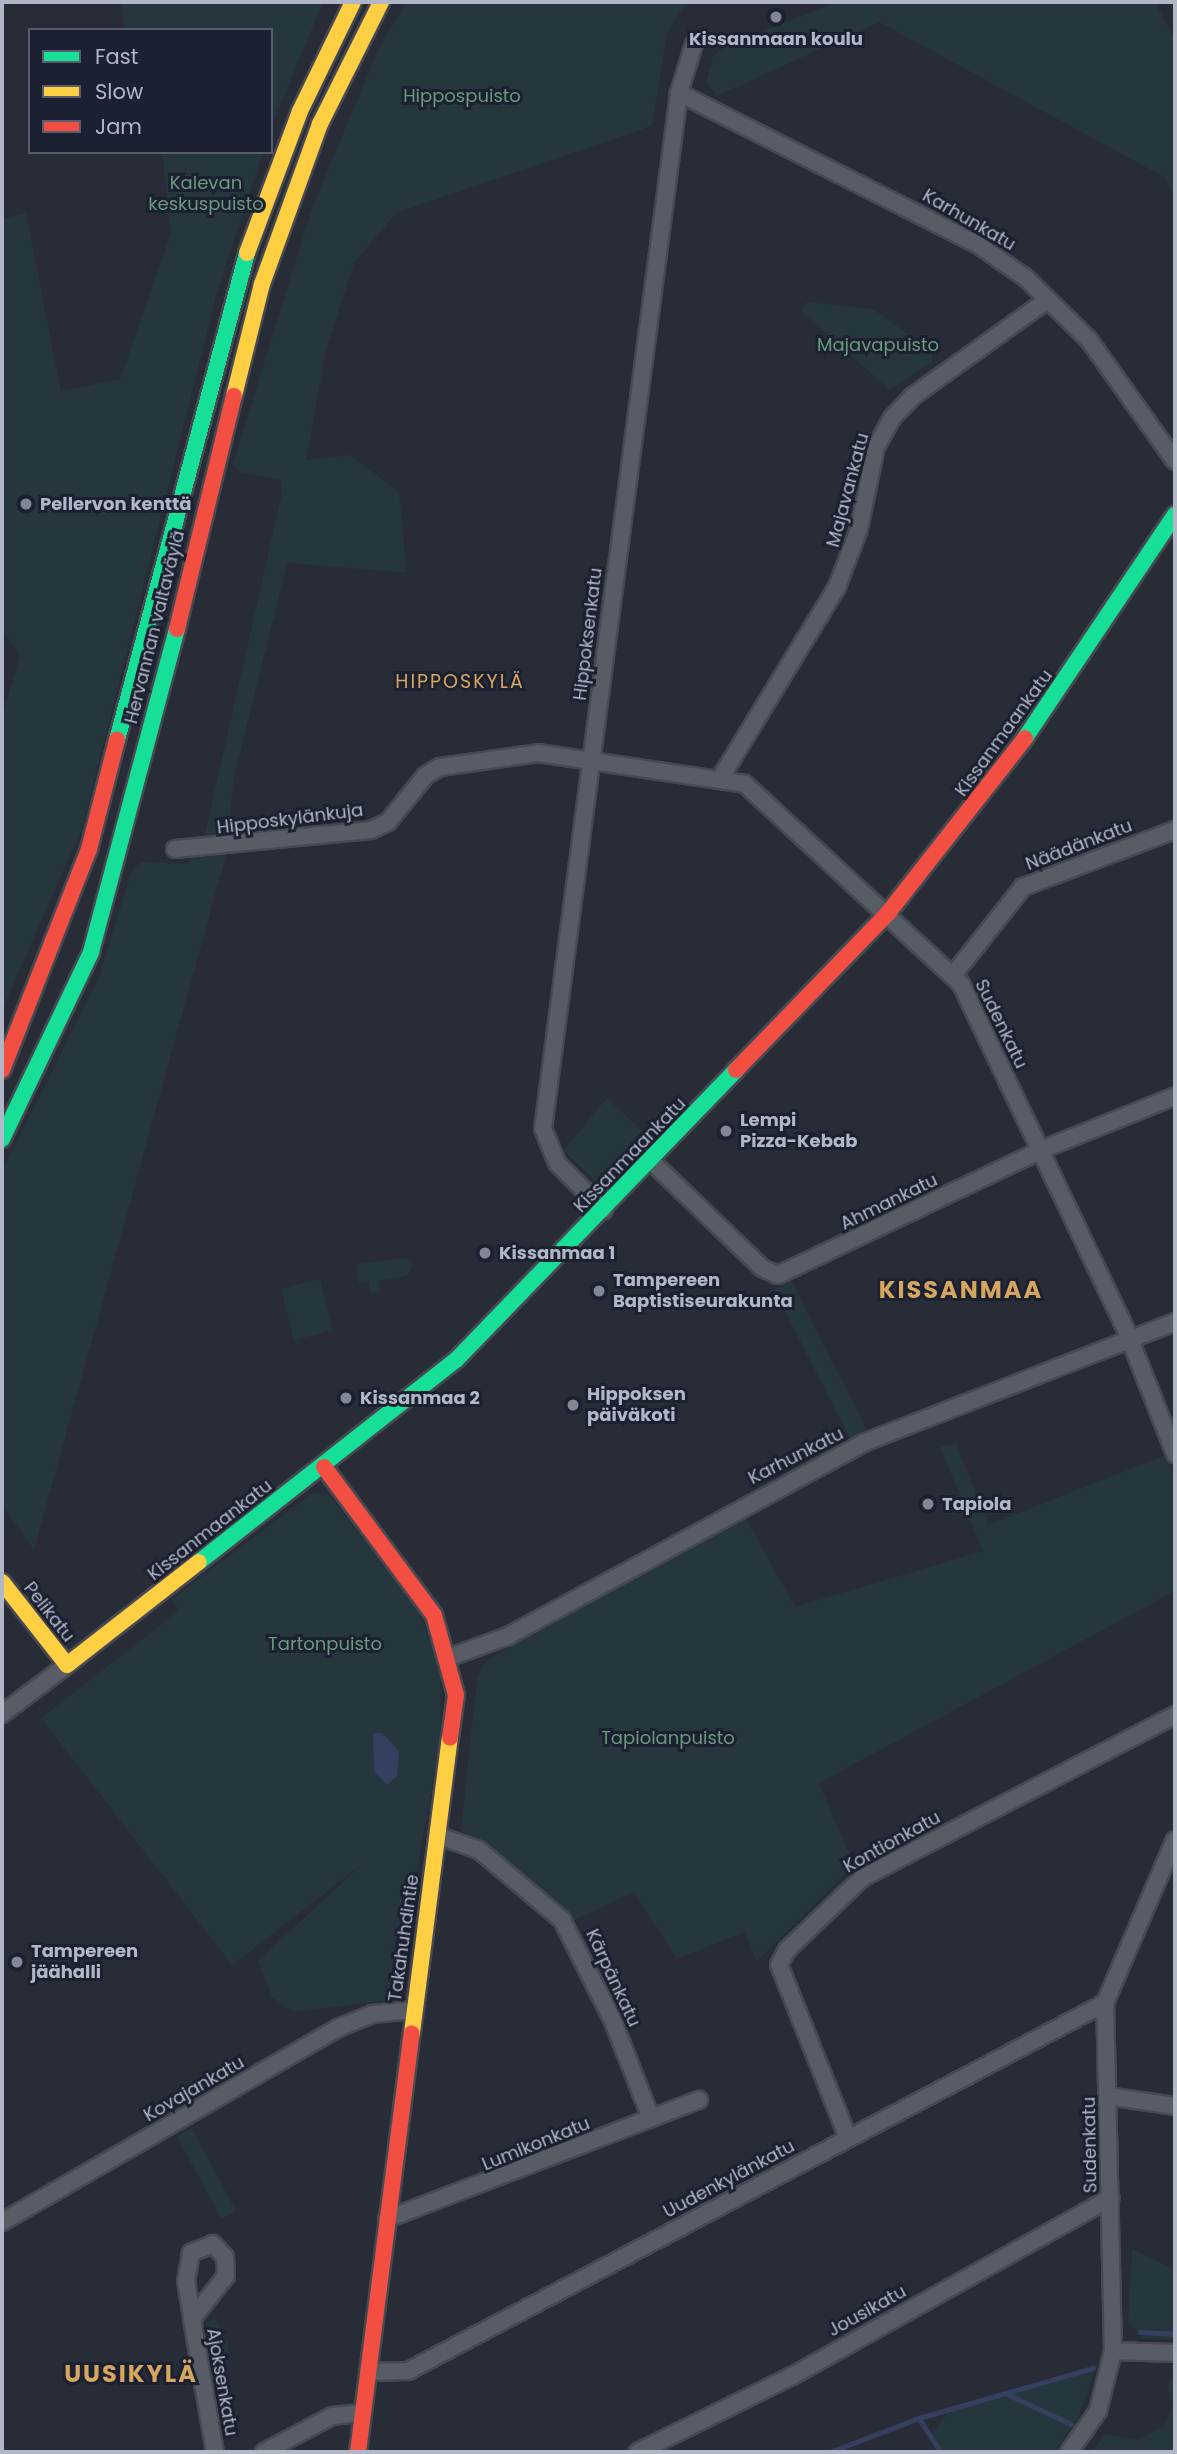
<!DOCTYPE html>
<meta charset="utf-8">
<style>
body{margin:0}
#map{position:relative;width:1177px;height:2454px;overflow:hidden;background:#282c37;font-family:Poppins,sans-serif}
div>[style]{position:absolute}
.green>*{inset:0;background:#25363d;transform-origin:0 0}
.water>*{inset:0;background:#354060}
.stream>*{height:4.5px;margin:-2.25px;padding:0 2.25px;transform-origin:2.25px;border-radius:2.25px;background:#354060}
.roads{filter:drop-shadow(2px 0 #464951) drop-shadow(-2px 0 #464951) drop-shadow(0 2px #464951) drop-shadow(0 -2px #464951)}
.street>*{height:16px;margin:-8px;padding:0 8px;transform-origin:8px;border-radius:8px;background:#585c65}
.fast>*{height:16px;margin:-8px;padding:0 8px;transform-origin:8px;border-radius:8px;background:#16e098}
.slow>*{height:16px;margin:-8px;padding:0 8px;transform-origin:8px;border-radius:8px;background:#ffcf43}
.jam>*{height:16px;margin:-8px;padding:0 8px;transform-origin:8px;border-radius:8px;background:#f24e42}
.dots>*{width:19px;height:19px;translate:-50% -50%;box-sizing:border-box;border:4px solid #1c2131;border-radius:50%}
span{translate:-50% -50%;white-space:nowrap;text-align:center;line-height:1.15;-webkit-text-stroke:6px #1c2131;paint-order:stroke}
.poi-label{font-size:18px;color:#b2b7c8;font-weight:700}
.left{translate:0 -50%;text-align:left}
.park-label{font-size:18px;color:#689a7c}
.street-label{font-size:18px;color:#b2b7c8}
.neighbourhood-label{font-size:19px;color:#d6a65f;letter-spacing:2px}
.district-label{font-size:24px;color:#d6a65f;font-weight:700;letter-spacing:2px}
.frame{position:absolute;inset:0;border:4px solid #b2b7c8;pointer-events:none}
.legend{position:absolute;left:28px;top:28px;width:245px;height:126px;box-sizing:border-box;background:#1c2131;border:2px solid #585d6d;margin:0;padding:9px 12px;list-style:none;font-size:21px;color:#b2b7c8}
.legend li{display:flex;align-items:center;gap:14px;height:35px}
.legend b{width:35px;border:2px solid #585d6d}
</style>
<div id="map">
<div class="green">
<i style="clip-path:polygon(120px 2px,323px 2px,271px 127px,271px 30px,125px 30px)"></i>
<i style="clip-path:polygon(407px 2px,687px 2px,667px 32px,652px 126px,396px 213px,354px 263px,326px 350px,306px 460px,350px 455px,399px 492px,407px 573px,287px 563px,234px 777px,225px 859px,34px 1550px,2px 1505px,2px 1171px,98px 980px,131px 873px,140px 862px,188px 864px,206px 830px,282px 492px,281px 480px,239px 472px,233px 464px,312px 208px,379px 48px)"></i>
<i style="clip-path:polygon(838px 2px,1155px 2px,1175px 40px,1175px 198px,1164px 177px,879px 22px,717px 96px,706px 83px,713px 56px,727px 45px)"></i>
<i style="clip-path:polygon(162px 152px,263px 152px,216px 296px,82px 829px,2px 1010px,2px 717px,20px 655px,2px 630px,2px 219px,26px 213px,61px 391px,120px 379px,171px 234px)"></i>
<i style="clip-path:polygon(807px 302px,873px 309px,931px 350px,932px 362px,890px 390px,801px 311px)"></i>
<i style="clip-path:polygon(607px 1098px,649px 1137px,608px 1177px,595px 1181px,563px 1151px)"></i>
<i style="clip-path:polygon(405px 1258px,413px 1266px,407px 1276px,379px 1281px,380px 1292px,369px 1293px,369px 1282px,359px 1283px,356px 1264px)"></i>
<i style="left:320px;top:1279px;width:53px;height:40px;rotate:76deg"></i>
<i style="left:791px;top:1281px;width:168px;height:19px;rotate:63deg"></i>
<i style="clip-path:polygon(956px 1443px,988px 1525px,1166px 1455px,1175px 1481px,1175px 1591px,819px 1783px,854px 1865px,757px 1961px,745px 1932px,677px 1959px,634px 1892px,572px 1921px,461px 1829px,477px 1679px,486px 1661px,743px 1513px,795px 1607px,983px 1551px,940px 1447px)"></i>
<i style="clip-path:polygon(314px 1492px,329px 1495px,416px 1607px,440px 1665px,441px 1739px,393px 2000px,293px 2012px,272px 1997px,258px 1961px,361px 1865px,232px 1965px,41px 1718px,179px 1611px,172px 1599px)"></i>
<i style="left:192px;top:2128px;width:94px;height:17px;rotate:62deg"></i>
<i style="clip-path:polygon(1132px 2249px,1175px 2270px,1175px 2340px,1143px 2339px,1128px 2321px)"></i>
<i style="clip-path:polygon(214px 2315px,229px 2347px,223px 2416px,208px 2325px)"></i>
<i style="clip-path:polygon(1098px 2363px,1078px 2418px,1055px 2452px,944px 2452px,932px 2434px,948px 2413px)"></i>
<i style="clip-path:polygon(1175px 2379px,1175px 2452px,1091px 2452px,1106px 2434px,1138px 2440px,1164px 2426px,1173px 2407px,1168px 2382px)"></i>
</div>
<div class="water">
<i style="clip-path:polygon(373px 1733px,382px 1733px,399px 1751px,397px 1776px,387px 1785px,374px 1771px)"></i>
</div>
<div class="stream">
<i style="left:1140px;top:2332px;width:35px;rotate:3deg"></i>
<i style="left:1005px;top:2393px;width:73px;rotate:25.2deg"></i>
<i style="left:919px;top:2418px;width:40px;rotate:57.1deg"></i>
<i style="left:830px;top:2452px;width:95px;rotate:-20.9deg"></i>
<i style="left:919px;top:2418px;width:181px;rotate:-16deg"></i>
</div>
<div class="roads">
<div class="street">
<i style="left:679px;top:93px;width:334px;rotate:26.9deg"></i>
<i style="left:977px;top:244px;width:60px;rotate:34.8deg"></i>
<i style="left:1026px;top:278px;width:88px;rotate:44.5deg"></i>
<i style="left:1089px;top:340px;width:148px;rotate:54.6deg"></i>
<i style="left:721px;top:777px;width:223px;rotate:-58.6deg"></i>
<i style="left:837px;top:587px;width:62px;rotate:-69.2deg"></i>
<i style="left:859px;top:529px;width:84px;rotate:-78.3deg"></i>
<i style="left:876px;top:447px;width:33px;rotate:-61deg"></i>
<i style="left:892px;top:418px;width:30px;rotate:-46deg"></i>
<i style="left:913px;top:396px;width:165px;rotate:-35.6deg"></i>
<i style="left:175px;top:849px;width:197px;rotate:-5.5deg"></i>
<i style="left:371px;top:830px;width:19px;rotate:-25deg"></i>
<i style="left:388px;top:822px;width:60px;rotate:-51deg"></i>
<i style="left:426px;top:775px;width:16px;rotate:-30deg"></i>
<i style="left:440px;top:767px;width:99px;rotate:-8.1deg"></i>
<i style="left:538px;top:753px;width:209px;rotate:8.5deg"></i>
<i style="left:745px;top:784px;width:294px;rotate:42.8deg"></i>
<i style="left:961px;top:984px;width:391px;rotate:64.5deg"></i>
<i style="left:1129px;top:1337px;width:126px;rotate:68.5deg"></i>
<i style="left:954px;top:974px;width:111px;rotate:-51.6deg"></i>
<i style="left:1023px;top:887px;width:162px;rotate:-20.6deg"></i>
<i style="left:651px;top:1161px;width:154px;rotate:43.9deg"></i>
<i style="left:762px;top:1268px;width:17px;rotate:24deg"></i>
<i style="left:778px;top:1275px;width:291px;rotate:-25.4deg"></i>
<i style="left:1041px;top:1150px;width:144px;rotate:-21.9deg"></i>
<i style="left:604px;top:1210px;width:66px;rotate:-135deg"></i>
<i style="left:557px;top:1163px;width:37px;rotate:-112deg"></i>
<i style="left:543px;top:1129px;width:1045px;rotate:-82.52deg"></i>
<i style="left:679px;top:93px;width:51px;rotate:-73deg"></i>
<i style="left:450px;top:1657px;width:62px;rotate:-19.9deg"></i>
<i style="left:508px;top:1636px;width:404px;rotate:-28.5deg"></i>
<i style="left:863px;top:1443px;width:335px;rotate:-21.2deg"></i>
<i style="left:2px;top:1714px;width:81px;rotate:-37deg"></i>
<i style="left:439px;top:1836px;width:42px;rotate:19.3deg"></i>
<i style="left:479px;top:1850px;width:109px;rotate:40.1deg"></i>
<i style="left:562px;top:1920px;width:111px;rotate:63.2deg"></i>
<i style="left:612px;top:2019px;width:106px;rotate:68.5deg"></i>
<i style="left:1108px;top:2096px;width:68px;rotate:8.5deg"></i>
<i style="left:848px;top:2138px;width:186px;rotate:-111.7deg"></i>
<i style="left:779px;top:1965px;width:17px;rotate:-62deg"></i>
<i style="left:787px;top:1950px;width:104px;rotate:-43.8deg"></i>
<i style="left:862px;top:1878px;width:353px;rotate:-27.5deg"></i>
<i style="left:387px;top:2219px;width:334px;rotate:-20.9deg"></i>
<i style="left:2px;top:2222px;width:388px;rotate:-30deg"></i>
<i style="left:338px;top:2028px;width:37px;rotate:-22deg"></i>
<i style="left:372px;top:2014px;width:42px;rotate:-5.4deg"></i>
<i style="left:192px;top:2319px;width:55px;rotate:-51.7deg"></i>
<i style="left:226px;top:2276px;width:19px;rotate:-93deg"></i>
<i style="left:225px;top:2257px;width:18px;rotate:-133deg"></i>
<i style="left:213px;top:2244px;width:24px;rotate:158deg"></i>
<i style="left:191px;top:2253px;width:27px;rotate:100deg"></i>
<i style="left:186px;top:2280px;width:39px;rotate:81deg"></i>
<i style="left:192px;top:2319px;width:135px;rotate:80.2deg"></i>
<i style="left:1113px;top:2351px;width:62px;rotate:1.8deg"></i>
<i style="left:368px;top:2372px;width:40px;rotate:-1.4deg"></i>
<i style="left:408px;top:2371px;width:788px;rotate:-27.83deg"></i>
<i style="left:264px;top:2452px;width:77px;rotate:-27.9deg"></i>
<i style="left:332px;top:2416px;width:31px;rotate:-6deg"></i>
<i style="left:638px;top:2452px;width:172px;rotate:-26.3deg"></i>
<i style="left:792px;top:2376px;width:365px;rotate:-29.2deg"></i>
<i style="left:1069px;top:2452px;width:50px;rotate:-54.7deg"></i>
<i style="left:1098px;top:2411px;width:62px;rotate:-76deg"></i>
<i style="left:1113px;top:2351px;width:348px;rotate:-91.3deg"></i>
<i style="left:1105px;top:2003px;width:177px;rotate:-66.8deg"></i>
</div>
<div class="fast">
<i style="left:1025px;top:738px;width:269px;rotate:-56.1deg"></i>
<i style="left:117px;top:740px;width:504px;rotate:-75.05deg"></i>
<i style="left:2px;top:1139px;width:207px;rotate:-64.5deg"></i>
<i style="left:91px;top:952px;width:334px;rotate:-75.1deg"></i>
<i style="left:199px;top:1562px;width:328px;rotate:-38.2deg"></i>
<i style="left:457px;top:1359px;width:402px;rotate:-46deg"></i>
</div>
<div class="slow">
<i style="left:247px;top:253px;width:152px;rotate:-69.5deg"></i>
<i style="left:300px;top:111px;width:121px;rotate:-64.1deg"></i>
<i style="left:234px;top:396px;width:115px;rotate:-76deg"></i>
<i style="left:262px;top:284px;width:170px;rotate:-70.1deg"></i>
<i style="left:320px;top:124px;width:136px;rotate:-63.4deg"></i>
<i style="left:2px;top:1582px;width:105px;rotate:51.9deg"></i>
<i style="left:67px;top:1665px;width:167px;rotate:-38deg"></i>
<i style="left:412px;top:2033px;width:297px;rotate:-82.7deg"></i>
</div>
<div class="jam">
<i style="left:177px;top:629px;width:240px;rotate:-76.3deg"></i>
<i style="left:2px;top:1070px;width:238px;rotate:-68.5deg"></i>
<i style="left:89px;top:849px;width:113px;rotate:-75.6deg"></i>
<i style="left:736px;top:1070px;width:219px;rotate:-45.9deg"></i>
<i style="left:888px;top:913px;width:222px;rotate:-51.9deg"></i>
<i style="left:324px;top:1467px;width:184px;rotate:53.4deg"></i>
<i style="left:434px;top:1615px;width:83px;rotate:74.6deg"></i>
<i style="left:456px;top:1695px;width:43px;rotate:97.9deg"></i>
<i style="left:358px;top:2452px;width:422px;rotate:-82.7deg"></i>
</div>
</div>
<div class="dots">
<i style="left:776px;top:17px;background:#828695"></i>
<i style="left:26px;top:504px;background:#828695"></i>
<i style="left:726px;top:1131px;background:#828695"></i>
<i style="left:485px;top:1253px;background:#828695"></i>
<i style="left:599px;top:1291px;background:#828695"></i>
<i style="left:346px;top:1398px;background:#828695"></i>
<i style="left:573px;top:1405px;background:#828695"></i>
<i style="left:928px;top:1504px;background:#828695"></i>
<i style="left:17px;top:1962px;background:#828695"></i>
</div>
<div class="poi-label">
<span style="left:776px;top:39px">Kissanmaan koulu</span>
<span class="left" style="left:40px;top:504px">Pellervon kenttä</span>
<span class="left" style="left:740px;top:1131px">Lempi<br>Pizza-Kebab</span>
<span class="left" style="left:499px;top:1253px">Kissanmaa 1</span>
<span class="left" style="left:613px;top:1291px">Tampereen<br>Baptistiseurakunta</span>
<span class="left" style="left:587px;top:1405px">Hippoksen<br>päiväkoti</span>
<span class="left" style="left:360px;top:1398px">Kissanmaa 2</span>
<span class="left" style="left:942px;top:1504px">Tapiola</span>
<span class="left" style="left:31px;top:1962px">Tampereen<br>jäähalli</span>
</div>
<div class="park-label">
<span style="left:462px;top:96px">Hippospuisto</span>
<span style="left:206px;top:194px">Kalevan<br>keskuspuisto</span>
<span style="left:878px;top:345px">Majavapuisto</span>
<span style="left:325px;top:1644px">Tartonpuisto</span>
<span style="left:668px;top:1738px">Tapiolanpuisto</span>
</div>
<div class="street-label">
<span style="left:969px;top:220px;rotate:30deg">Karhunkatu</span>
<span style="left:848px;top:490px;rotate:-75deg">Majavankatu</span>
<span style="left:155px;top:627px;rotate:-76deg">Hervannan valtaväylä</span>
<span style="left:588px;top:634px;rotate:-83deg">Hippoksenkatu</span>
<span style="left:1004px;top:733px;rotate:-54deg">Kissanmaankatu</span>
<span style="left:290px;top:819px;rotate:-7deg">Hipposkylänkuja</span>
<span style="left:1079px;top:845px;rotate:-21deg">Näädänkatu</span>
<span style="left:1001px;top:1024px;rotate:64deg">Sudenkatu</span>
<span style="left:630px;top:1155px;rotate:-46deg">Kissanmaankatu</span>
<span style="left:889px;top:1202px;rotate:-26deg">Ahmankatu</span>
<span style="left:796px;top:1456px;rotate:-27deg">Karhunkatu</span>
<span style="left:210px;top:1530px;rotate:-38deg">Kissanmaankatu</span>
<span style="left:49px;top:1612px;rotate:52deg">Pelikatu</span>
<span style="left:892px;top:1842px;rotate:-29deg">Kontionkatu</span>
<span style="left:404px;top:1938px;rotate:-82deg">Takahuhdintie</span>
<span style="left:613px;top:1978px;rotate:65deg">Kärpänkatu</span>
<span style="left:194px;top:2089px;rotate:-30deg">Kovajankatu</span>
<span style="left:536px;top:2144px;rotate:-22deg">Lumikonkatu</span>
<span style="left:1090px;top:2145px;rotate:-91deg">Sudenkatu</span>
<span style="left:729px;top:2179px;rotate:-28deg">Uudenkylänkatu</span>
<span style="left:867px;top:2311px;rotate:-29deg">Jousikatu</span>
<span style="left:222px;top:2382px;rotate:80deg">Ajoksenkatu</span>
</div>
<div class="neighbourhood-label">
<span style="left:460px;top:682px">HIPPOSKYLÄ</span>
</div>
<div class="district-label">
<span style="left:961px;top:1290px">KISSANMAA</span>
<span style="left:131px;top:2374px">UUSIKYLÄ</span>
</div>
<div class="frame"></div>
<ul class="legend">
<li><b style="height:9px;background:#16e098"></b>Fast</li>
<li><b style="height:9px;background:#ffcf43"></b>Slow</li>
<li><b style="height:9px;background:#f24e42"></b>Jam</li>
</ul>
</div>
